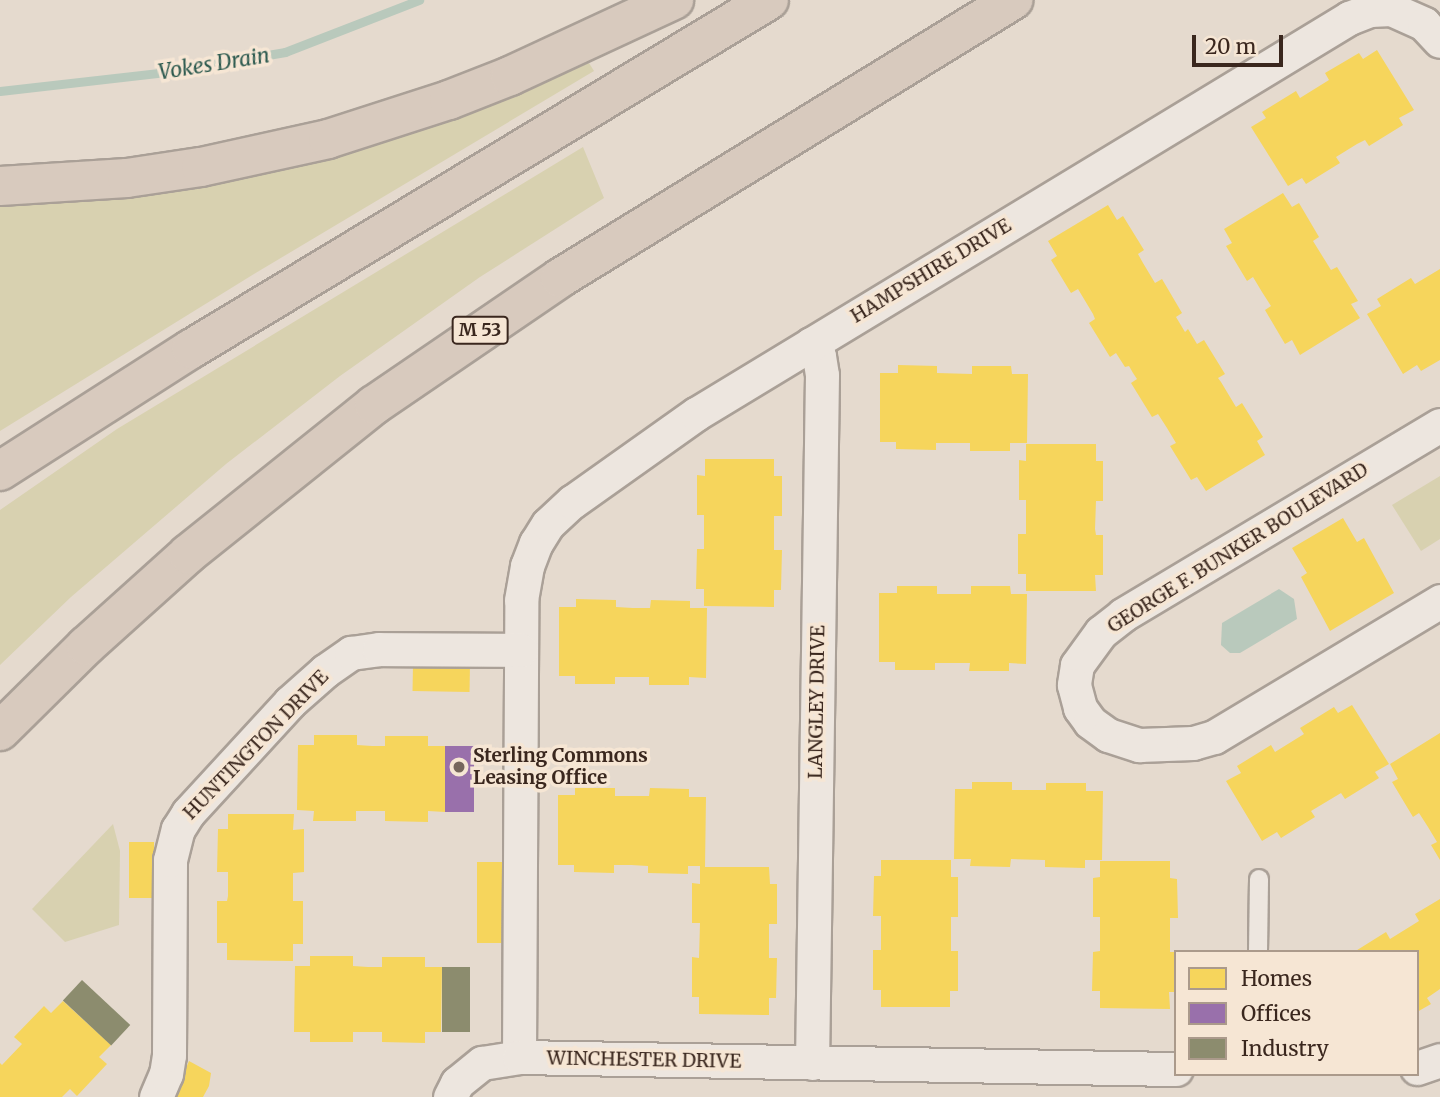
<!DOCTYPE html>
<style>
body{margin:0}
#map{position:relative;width:1440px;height:1097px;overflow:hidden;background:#e5dace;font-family:Merriweather,serif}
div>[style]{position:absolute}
.green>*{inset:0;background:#d8d1b0}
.water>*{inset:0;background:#b9c9bc}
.homes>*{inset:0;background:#f6d55c;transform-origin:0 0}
.offices>*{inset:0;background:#9970ab;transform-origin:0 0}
.industry>*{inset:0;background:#8c8c6e;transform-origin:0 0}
.stream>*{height:9px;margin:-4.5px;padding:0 4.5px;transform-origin:4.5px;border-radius:4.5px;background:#b9c9bc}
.roads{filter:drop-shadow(2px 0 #aaa097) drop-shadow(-2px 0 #aaa097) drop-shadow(0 2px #aaa097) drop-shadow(0 -2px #aaa097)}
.service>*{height:18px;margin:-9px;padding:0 9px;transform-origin:9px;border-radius:9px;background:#ede6df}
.minor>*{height:33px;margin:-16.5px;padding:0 16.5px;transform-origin:16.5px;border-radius:16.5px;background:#ede6df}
.motorway>*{height:38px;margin:-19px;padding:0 19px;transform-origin:19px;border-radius:19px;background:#d8cabe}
.dots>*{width:19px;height:19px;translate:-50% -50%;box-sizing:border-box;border:4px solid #f6e6d4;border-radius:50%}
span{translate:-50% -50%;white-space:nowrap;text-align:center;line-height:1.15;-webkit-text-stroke:7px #f6e6d4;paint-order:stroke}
.shield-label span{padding:2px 5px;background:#f6e6d4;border:2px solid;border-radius:5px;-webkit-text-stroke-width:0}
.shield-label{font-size:18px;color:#3a271e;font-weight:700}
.street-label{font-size:19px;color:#3a271e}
.poi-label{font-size:19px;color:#3a271e;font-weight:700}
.left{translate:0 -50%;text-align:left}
.water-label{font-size:21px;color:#2d5a4f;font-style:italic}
.legend{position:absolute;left:1174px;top:950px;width:245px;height:126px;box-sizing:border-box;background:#f6e6d4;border:2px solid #ab9a8b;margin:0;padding:9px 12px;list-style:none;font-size:21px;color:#3a271e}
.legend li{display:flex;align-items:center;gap:14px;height:35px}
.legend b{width:35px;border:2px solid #ab9a8b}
.scale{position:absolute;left:1192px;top:35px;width:91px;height:32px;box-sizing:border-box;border:4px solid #3a271e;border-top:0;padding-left:9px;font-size:21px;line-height:24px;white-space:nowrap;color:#3a271e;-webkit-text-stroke:5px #f6e6d4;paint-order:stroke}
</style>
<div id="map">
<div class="green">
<i style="clip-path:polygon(589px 63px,594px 71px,259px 271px,0 431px,0 206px,144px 195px,236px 179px,339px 154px,511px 95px)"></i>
<i style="clip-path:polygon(583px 147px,604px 198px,480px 277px,340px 376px,226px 464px,71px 597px,0 665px,0 510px,117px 429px)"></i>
<i style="clip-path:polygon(1440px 476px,1440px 539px,1421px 551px,1392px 505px)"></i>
<i style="clip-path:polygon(113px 824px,120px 851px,119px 925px,65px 942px,32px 909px)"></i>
</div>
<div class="water">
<i style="clip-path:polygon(1279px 589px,1294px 599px,1297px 619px,1240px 653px,1230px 653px,1221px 645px,1222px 623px)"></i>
</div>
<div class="homes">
<i style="clip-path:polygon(1377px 50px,1414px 110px,1399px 118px,1403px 125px,1369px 146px,1365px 140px,1357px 144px,1336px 157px,1340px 163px,1306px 184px,1302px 178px,1288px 186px,1251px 127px,1266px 118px,1262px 112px,1296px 91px,1300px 98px,1329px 80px,1325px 73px,1359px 53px,1363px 59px)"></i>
<i style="clip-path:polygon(1283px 193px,1292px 207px,1299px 203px,1319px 237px,1313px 241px,1331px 270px,1337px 267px,1358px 301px,1351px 304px,1360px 318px,1300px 355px,1292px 340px,1285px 344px,1265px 310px,1271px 306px,1262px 292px,1253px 277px,1247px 281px,1226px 246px,1232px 243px,1224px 229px)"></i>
<i style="clip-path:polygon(1108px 205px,1117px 220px,1123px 216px,1144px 250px,1138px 254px,1143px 263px,1155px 283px,1162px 279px,1182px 313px,1176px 317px,1185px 332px,1188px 329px,1197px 344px,1204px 340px,1225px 374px,1218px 378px,1221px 382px,1236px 407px,1242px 403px,1263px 437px,1257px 441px,1265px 455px,1206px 491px,1197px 477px,1191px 480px,1170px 446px,1176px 443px,1167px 428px,1158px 414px,1152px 417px,1131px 383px,1137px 379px,1133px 373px,1129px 366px,1125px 367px,1116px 353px,1110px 357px,1089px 323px,1095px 319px,1093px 314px,1078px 289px,1071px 293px,1051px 260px,1057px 256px,1048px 241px)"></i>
<i style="clip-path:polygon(1440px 269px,1440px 360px,1421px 371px,1417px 365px,1403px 374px,1367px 314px,1381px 306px,1377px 299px,1411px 278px,1415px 284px)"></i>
<i style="clip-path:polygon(898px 365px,937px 366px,937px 373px,972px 374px,972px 366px,1011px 366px,1012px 374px,1028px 374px,1027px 443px,1010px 443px,1010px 451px,970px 451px,970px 443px,936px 443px,936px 450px,896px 449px,896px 442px,880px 442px,880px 373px,898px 373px)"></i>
<i style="clip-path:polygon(1026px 444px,1096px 444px,1096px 461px,1103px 461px,1103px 501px,1096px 501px,1095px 529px,1096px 535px,1103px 535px,1103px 575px,1095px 575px,1096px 591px,1026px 591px,1026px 574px,1018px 574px,1018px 534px,1026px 534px,1026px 500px,1019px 500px,1019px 460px,1026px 461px)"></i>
<i style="clip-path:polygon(705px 459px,774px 459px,774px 476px,782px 476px,782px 516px,774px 516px,774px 550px,782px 550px,781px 590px,774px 590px,774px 607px,704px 606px,704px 589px,696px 589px,697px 549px,704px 549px,704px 515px,697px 515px,697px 475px,705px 476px)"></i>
<i style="clip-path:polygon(1343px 518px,1357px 542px,1364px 538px,1394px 593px,1330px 631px,1301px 577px,1307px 573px,1292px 548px)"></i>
<i style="clip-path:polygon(897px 586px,937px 586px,937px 594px,971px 594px,971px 586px,1010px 586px,1011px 594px,1027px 594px,1026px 664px,1009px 663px,1009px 671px,969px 671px,970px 663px,935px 663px,935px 670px,895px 670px,895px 662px,879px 662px,879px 593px,897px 593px)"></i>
<i style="clip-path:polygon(576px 599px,616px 600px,616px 607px,633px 608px,650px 608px,651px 600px,690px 601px,690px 608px,707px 608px,706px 678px,689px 677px,689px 685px,649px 685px,649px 677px,615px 677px,615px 684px,575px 684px,575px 676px,559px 676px,559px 607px,576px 607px)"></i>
<i style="left:413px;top:664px;width:57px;height:27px;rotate:1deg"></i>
<i style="clip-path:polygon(1352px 705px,1389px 764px,1375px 772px,1379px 778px,1345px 799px,1341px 793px,1311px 811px,1315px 817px,1281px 838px,1277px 832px,1262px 841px,1226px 781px,1241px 773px,1237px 766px,1271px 745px,1275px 752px,1304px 734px,1300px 728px,1334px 707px,1338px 713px)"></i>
<i style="clip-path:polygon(1440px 733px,1440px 860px,1431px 845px,1437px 842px,1428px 827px,1419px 813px,1413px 817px,1392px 782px,1398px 779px,1390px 764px)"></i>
<i style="clip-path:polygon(314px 735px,357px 735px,357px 745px,372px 746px,385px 746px,385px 736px,428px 736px,428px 746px,445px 746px,445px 812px,428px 811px,428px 822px,385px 821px,385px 811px,356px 811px,356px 821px,313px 821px,314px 811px,297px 810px,298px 745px,314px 745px)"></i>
<i style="clip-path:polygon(972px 782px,1012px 782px,1012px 790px,1046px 790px,1046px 783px,1086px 783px,1086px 791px,1103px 791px,1102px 860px,1085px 860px,1085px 868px,1045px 867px,1045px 860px,1011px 859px,1010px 867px,970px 866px,971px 859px,954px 859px,955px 789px,972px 789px)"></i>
<i style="clip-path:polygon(575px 788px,615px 788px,615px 796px,649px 796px,650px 788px,689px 789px,689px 797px,706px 797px,705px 867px,769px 867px,770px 884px,777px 884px,777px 924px,769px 924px,769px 958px,777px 958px,776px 998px,769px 998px,769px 1015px,699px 1014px,699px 997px,692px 997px,692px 957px,699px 958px,700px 923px,692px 923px,692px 883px,700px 884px,700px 866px,688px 866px,688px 874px,648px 873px,648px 866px,631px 865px,614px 865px,614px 873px,574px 872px,574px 865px,558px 865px,558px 795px,575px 795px)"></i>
<i style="clip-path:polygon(228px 814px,294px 814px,293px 830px,304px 829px,304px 872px,293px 873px,293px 901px,303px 901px,303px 944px,293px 944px,293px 961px,227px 960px,227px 943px,217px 943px,217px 901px,227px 901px,228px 896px,228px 872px,217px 872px,218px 829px,228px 829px)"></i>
<i style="left:129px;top:842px;width:25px;height:56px"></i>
<i style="clip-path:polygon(881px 860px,951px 860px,951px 877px,958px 877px,958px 917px,951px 917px,951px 951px,958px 951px,958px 991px,950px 991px,950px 1007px,881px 1007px,881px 990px,873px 990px,873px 950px,881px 950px,881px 916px,873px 916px,874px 876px,881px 876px)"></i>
<i style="clip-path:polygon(1100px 861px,1170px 861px,1170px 878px,1177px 879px,1178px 918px,1170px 918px,1170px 952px,1176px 952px,1176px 992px,1169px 992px,1170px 1009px,1100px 1008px,1100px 991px,1092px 991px,1093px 952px,1100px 951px,1100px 917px,1093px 917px,1093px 878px,1100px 877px)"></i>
<i style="left:477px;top:862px;width:29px;height:81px"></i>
<i style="clip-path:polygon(1440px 899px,1440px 989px,1427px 998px,1431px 1004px,1417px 1012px,1417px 952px,1354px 952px,1386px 932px,1390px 939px,1419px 921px,1415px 914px)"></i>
<i style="clip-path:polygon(310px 956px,353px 956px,353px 966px,368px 967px,382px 967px,382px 957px,425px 957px,425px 967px,442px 967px,441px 1032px,425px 1032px,425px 1043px,382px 1042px,382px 1032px,353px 1032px,353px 1042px,310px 1042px,310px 1032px,294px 1032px,295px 966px,310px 966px)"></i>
<i style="clip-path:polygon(63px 1001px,111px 1045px,99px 1057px,107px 1064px,77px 1096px,70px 1089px,62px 1097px,0 1097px,0 1063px,2px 1065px,22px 1044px,14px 1037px,44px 1006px,51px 1013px)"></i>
<i style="clip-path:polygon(189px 1061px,211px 1073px,209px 1086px,203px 1097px,174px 1097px)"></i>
</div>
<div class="offices">
<i style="left:445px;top:746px;width:29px;height:66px"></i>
</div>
<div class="industry">
<i style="left:442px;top:967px;width:28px;height:65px"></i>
<i style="left:82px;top:980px;width:66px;height:28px;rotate:43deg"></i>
</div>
<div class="stream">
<i style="left:0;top:91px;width:169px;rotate:-6.5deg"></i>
<i style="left:168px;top:72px;width:119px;rotate:-9.7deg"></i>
<i style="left:285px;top:52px;width:144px;rotate:-21.2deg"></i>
</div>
<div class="roads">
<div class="service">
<i style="left:1258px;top:952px;width:73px;rotate:-89.2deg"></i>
</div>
<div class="minor">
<i style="left:811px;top:344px;width:14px;rotate:56deg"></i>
<i style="left:819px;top:356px;width:19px;rotate:81deg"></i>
<i style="left:822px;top:375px;width:688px;rotate:90.83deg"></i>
<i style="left:1440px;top:425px;width:370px;rotate:149.1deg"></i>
<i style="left:1123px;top:615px;width:28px;rotate:142deg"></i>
<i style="left:1101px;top:632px;width:41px;rotate:126deg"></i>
<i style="left:1077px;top:665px;width:20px;rotate:99deg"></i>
<i style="left:1074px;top:685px;width:24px;rotate:75deg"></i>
<i style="left:1080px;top:708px;width:17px;rotate:54deg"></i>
<i style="left:1090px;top:722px;width:22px;rotate:36deg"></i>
<i style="left:1108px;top:735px;width:33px;rotate:18deg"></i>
<i style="left:1139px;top:745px;width:54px;rotate:-2.1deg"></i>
<i style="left:1193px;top:743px;width:22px;rotate:-16deg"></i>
<i style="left:1214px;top:737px;width:264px;rotate:-31deg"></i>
<i style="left:519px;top:1057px;width:457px;rotate:-89.7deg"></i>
<i style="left:521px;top:600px;width:35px;rotate:-80deg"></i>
<i style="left:527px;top:566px;width:25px;rotate:-69deg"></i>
<i style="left:536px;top:543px;width:22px;rotate:-58deg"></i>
<i style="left:548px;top:524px;width:33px;rotate:-43deg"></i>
<i style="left:572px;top:502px;width:152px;rotate:-35.4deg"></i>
<i style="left:696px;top:414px;width:764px;rotate:-31.23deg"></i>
<i style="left:1349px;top:18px;width:22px;rotate:-21deg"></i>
<i style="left:1370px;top:10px;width:21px;rotate:-3deg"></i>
<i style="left:1391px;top:9px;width:36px;rotate:24deg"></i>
<i style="left:1424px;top:24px;width:23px;rotate:47deg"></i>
<i style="left:1417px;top:1068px;width:24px;rotate:-19deg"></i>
<i style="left:156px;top:1097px;width:25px;rotate:-67deg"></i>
<i style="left:166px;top:1074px;width:19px;rotate:-81deg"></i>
<i style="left:169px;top:1055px;width:195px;rotate:-89.7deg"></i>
<i style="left:170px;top:860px;width:32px;rotate:-76deg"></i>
<i style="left:178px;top:829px;width:19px;rotate:-58deg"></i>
<i style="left:188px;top:813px;width:151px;rotate:-47.4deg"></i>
<i style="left:290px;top:702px;width:47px;rotate:-41.5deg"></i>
<i style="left:325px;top:671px;width:32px;rotate:-35deg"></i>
<i style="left:351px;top:653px;width:28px;rotate:-8deg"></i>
<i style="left:379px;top:649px;width:142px;rotate:0.4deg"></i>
<i style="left:450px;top:1097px;width:16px;rotate:-63deg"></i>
<i style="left:457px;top:1083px;width:32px;rotate:-39deg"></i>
<i style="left:482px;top:1063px;width:37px;rotate:-9deg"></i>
<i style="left:519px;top:1057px;width:657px;rotate:1.05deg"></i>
</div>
<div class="motorway">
<i style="left:0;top:186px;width:127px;rotate:-3.6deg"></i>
<i style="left:127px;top:178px;width:75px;rotate:-8.5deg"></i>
<i style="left:201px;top:167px;width:130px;rotate:-12.4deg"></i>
<i style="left:328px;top:139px;width:127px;rotate:-17.9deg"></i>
<i style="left:449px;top:100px;width:66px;rotate:-21.5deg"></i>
<i style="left:510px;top:76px;width:181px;rotate:-24.9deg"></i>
<i style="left:0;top:471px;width:227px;rotate:-32.6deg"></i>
<i style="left:191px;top:349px;width:675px;rotate:-31.12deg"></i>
<i style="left:0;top:731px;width:121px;rotate:-44.7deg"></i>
<i style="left:86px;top:646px;width:137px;rotate:-42deg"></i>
<i style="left:188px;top:554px;width:238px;rotate:-38.7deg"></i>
<i style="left:374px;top:405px;width:225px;rotate:-34.3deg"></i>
<i style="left:560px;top:278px;width:532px;rotate:-31.54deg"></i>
</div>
</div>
<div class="dots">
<i style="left:459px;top:767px;background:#76665c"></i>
</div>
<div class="shield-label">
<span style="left:480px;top:330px">M 53</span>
</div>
<div class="street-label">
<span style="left:931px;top:271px;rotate:-31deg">HAMPSHIRE DRIVE</span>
<span style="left:1238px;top:548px;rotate:-32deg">GEORGE F. BUNKER BOULEVARD</span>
<span style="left:817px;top:702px;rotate:-89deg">LANGLEY DRIVE</span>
<span style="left:256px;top:745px;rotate:-46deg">HUNTINGTON DRIVE</span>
<span style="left:644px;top:1060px;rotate:1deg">WINCHESTER DRIVE</span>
</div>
<div class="poi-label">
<span class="left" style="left:473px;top:767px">Sterling Commons<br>Leasing Office</span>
</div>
<div class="water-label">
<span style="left:214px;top:64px;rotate:-9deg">Vokes Drain</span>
</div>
<ul class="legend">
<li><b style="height:19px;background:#f6d55c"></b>Homes</li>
<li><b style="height:19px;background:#9970ab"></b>Offices</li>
<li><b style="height:19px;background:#8c8c6e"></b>Industry</li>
</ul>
<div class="scale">20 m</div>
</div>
